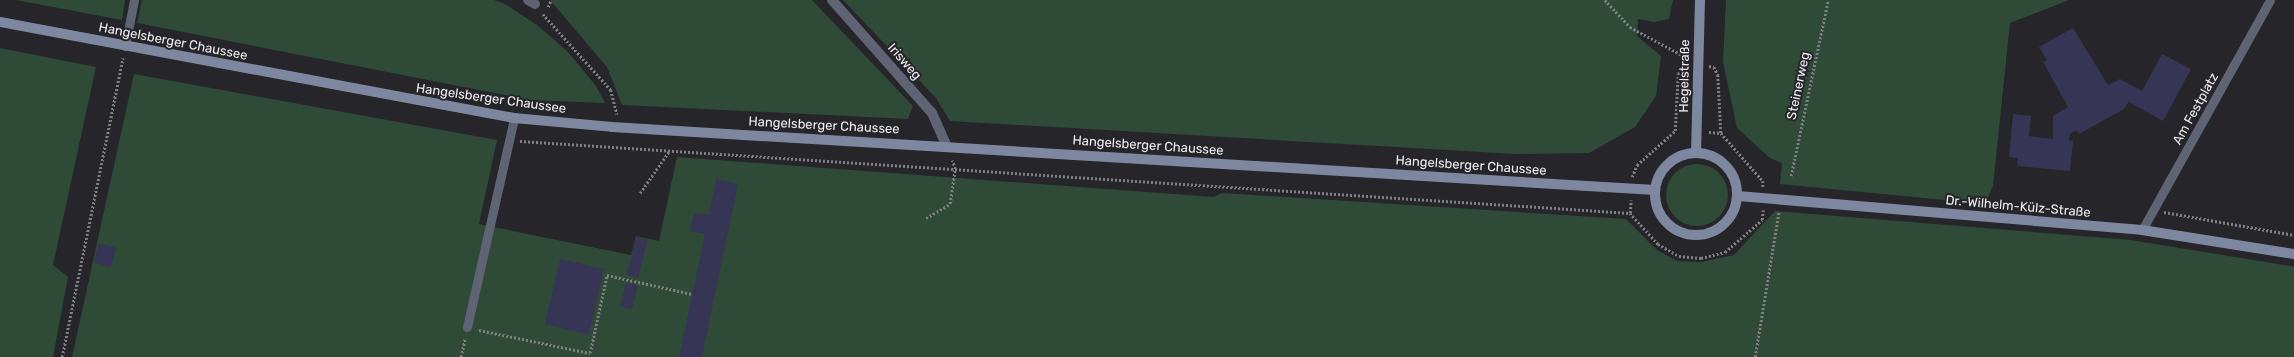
<!DOCTYPE html>
<meta charset="utf-8">
<style>
body{margin:0}
#map{position:relative;width:2294px;height:357px;overflow:hidden;background:#25252a;font-family:Rubik,sans-serif}
div>[style]{position:absolute}
.green>*{inset:0;background:#2f4b37}
.round{border-radius:50%}
.building>*{inset:0;background:#363555;transform-origin:0 0}
.path>*{height:2.5px;margin-top:-1.25px;transform-origin:0;background:repeating-linear-gradient(90deg,#7f7f84 0 2px,transparent 0 4px)}
.lane>*{height:9px;margin:-4.5px;padding:0 4.5px;transform-origin:4.5px;border-radius:4.5px;background:#5e6473}
.street>*{height:10px;margin:-5px;padding:0 5px;transform-origin:5px;border-radius:5px;background:#5e6473}
.secondary>*{height:10px;margin:-5px;padding:0 5px;transform-origin:5px;border-radius:5px;background:#7d88a0}
.secondary>.ring{margin:-5px;padding:0;box-sizing:content-box;background:none;border:10px solid #7d88a0;border-radius:50%}
span{translate:-50% -50%;white-space:nowrap;text-align:center;line-height:1.15;-webkit-text-stroke:4px #25252a;paint-order:stroke}
.street-label{font-size:13px;color:#efeff2}
</style>
<div id="map">
<div class="green">
<i style="clip-path:polygon(16px 0,125px 0,122px 20px)"></i>
<i style="clip-path:polygon(142px 0,494px 0,505px 4px,537px 25px,568px 52px,596px 86px,605px 103px,530px 100px,137px 23px)"></i>
<i style="clip-path:polygon(550px 0,812px 0,913px 106px,908px 119px,622px 105px,607px 67px)"></i>
<i style="clip-path:polygon(843px 0,1673px 0,1669px 19px,1654px 22px,1638px 19px,1637px 36px,1661px 56px,1656px 96px,1635px 127px,1589px 153px,1516px 154px,950px 121px,936px 98px)"></i>
<i style="clip-path:polygon(1726px 0,2069px 0,2010px 23px,1993px 186px,1985px 204px,1780px 184px,1782px 163px,1770px 158px,1737px 128px,1723px 62px)"></i>
<i style="clip-path:polygon(0 48px,96px 67px,53px 265px,68px 277px,53px 357px,0 357px)"></i>
<i style="clip-path:polygon(134px 74px,497px 140px,479px 224px,631px 255px,636px 236px,659px 241px,677px 157px,1214px 197px,1222px 193px,1626px 219px,1657px 250px,1677px 261px,1702px 262px,1734px 255px,1775px 211px,2131px 240px,2290px 266px,2294px 267px,2294px 357px,72px 357px)"></i>
<i class="round" style="left:1666px;top:164px;width:62px;height:62px"></i>
</div>
<div class="building">
<i style="clip-path:polygon(2073px 28px,2108px 85px,2120px 79px,2142px 91px,2162px 54px,2191px 69px,2163px 121px,2129px 102px,2124px 109px,2079px 134px,2076px 130px,2070px 134px,2069px 140px,2073px 141px,2070px 171px,2017px 166px,2018px 158px,2009px 157px,2013px 114px,2031px 116px,2029px 136px,2053px 139px,2053px 116px,2068px 107px,2043px 62px,2047px 60px,2039px 47px)"></i>
<i style="clip-path:polygon(716px 179px,738px 184px,702px 357px,679px 357px,705px 234px,690px 231px,694px 213px,709px 215px)"></i>
<i style="left:636px;top:237px;width:12px;height:39px;rotate:14deg"></i>
<i style="left:99px;top:243px;width:18px;height:20px;rotate:16deg"></i>
<i style="left:560px;top:259px;width:45px;height:67px;rotate:13deg"></i>
<i style="left:626px;top:283px;width:12px;height:24px;rotate:14deg"></i>
</div>
<div class="path">
<i style="left:1605px;top:0;width:37px;rotate:47deg"></i>
<i style="left:1630px;top:27px;width:59px;rotate:28.3deg"></i>
<i style="left:1682px;top:55px;width:12px;rotate:81deg"></i>
<i style="left:548px;top:7px;width:8px;rotate:-67deg"></i>
<i style="left:543px;top:14px;width:102px;rotate:48.2deg"></i>
<i style="left:611px;top:90px;width:25px;rotate:76deg"></i>
<i style="left:1709px;top:66px;width:5px;rotate:11deg"></i>
<i style="left:1714px;top:67px;width:9px;rotate:63deg"></i>
<i style="left:1718px;top:75px;width:58px;rotate:87deg"></i>
<i style="left:1721px;top:133px;width:64px;rotate:48.8deg"></i>
<i style="left:1763px;top:181px;width:6px;rotate:90deg"></i>
<i style="left:1709px;top:132px;width:12px;rotate:5deg"></i>
<i style="left:520px;top:141px;width:1112px;rotate:3.71deg"></i>
<i style="left:1630px;top:213px;width:42px;rotate:47.9deg"></i>
<i style="left:1658px;top:244px;width:24px;rotate:30deg"></i>
<i style="left:1679px;top:256px;width:22px;rotate:5deg"></i>
<i style="left:1701px;top:258px;width:25px;rotate:-14deg"></i>
<i style="left:1725px;top:252px;width:49px;rotate:-40.9deg"></i>
<i style="left:1762px;top:220px;width:10px;rotate:-84deg"></i>
<i style="left:1791px;top:176px;width:180px;rotate:-78.1deg"></i>
<i style="left:1632px;top:177px;width:13px;rotate:-67deg"></i>
<i style="left:1637px;top:165px;width:51px;rotate:-41.8deg"></i>
<i style="left:1675px;top:131px;width:57px;rotate:-87deg"></i>
<i style="left:1678px;top:74px;width:10px;rotate:-45deg"></i>
<i style="left:640px;top:193px;width:52px;rotate:-55.1deg"></i>
<i style="left:2164px;top:212px;width:132px;rotate:10deg"></i>
<i style="left:1630px;top:213px;width:13px;rotate:-86deg"></i>
<i style="left:926px;top:218px;width:28px;rotate:-30deg"></i>
<i style="left:950px;top:204px;width:35px;rotate:-82deg"></i>
<i style="left:955px;top:169px;width:9px;rotate:-108deg"></i>
<i style="left:479px;top:330px;width:113px;rotate:11.7deg"></i>
<i style="left:590px;top:353px;width:80px;rotate:-77.7deg"></i>
<i style="left:607px;top:275px;width:87px;rotate:12.6deg"></i>
<i style="left:62px;top:357px;width:305px;rotate:-78.5deg"></i>
<i style="left:461px;top:357px;width:19px;rotate:-78deg"></i>
<i style="left:1755px;top:357px;width:148px;rotate:-80.7deg"></i>
</div>
<div class="lane">
<i style="left:125px;top:46px;width:47px;rotate:-78.9deg"></i>
<i style="left:2142px;top:230px;width:263px;rotate:-60.9deg"></i>
<i style="left:467px;top:327px;width:214px;rotate:-77.3deg"></i>
</div>
<div class="street">
<i style="left:528px;top:0;width:8px;rotate:30deg"></i>
<i style="left:832px;top:0;width:151px;rotate:48.5deg"></i>
<i style="left:932px;top:113px;width:36px;rotate:66deg"></i>
</div>
<div class="secondary">
<i style="left:0;top:22px;width:523px;rotate:10.58deg"></i>
<i style="left:514px;top:118px;width:98px;rotate:5.2deg"></i>
<i style="left:612px;top:127px;width:1045px;rotate:3.46deg"></i>
<i style="left:1696px;top:153px;width:153px;rotate:-88.5deg"></i>
<i class="ring" style="left:1655px;top:153px;width:72px;height:72px"></i>
<i style="left:1738px;top:196px;width:405px;rotate:4.8deg"></i>
<i style="left:2142px;top:230px;width:154px;rotate:9deg"></i>
</div>
<div class="street-label">
<span style="left:173px;top:42px;rotate:11deg">Hangelsberger Chaussee</span>
<span style="left:904px;top:62px;rotate:49deg">Irisweg</span>
<span style="left:1685px;top:76px;rotate:-89deg">Hegelstraße</span>
<span style="left:1799px;top:86px;rotate:-78deg">Steinerweg</span>
<span style="left:491px;top:99px;rotate:8deg">Hangelsberger Chaussee</span>
<span style="left:2196px;top:109px;rotate:-61deg">Am Festplatz</span>
<span style="left:824px;top:126px;rotate:3deg">Hangelsberger Chaussee</span>
<span style="left:1148px;top:146px;rotate:4deg">Hangelsberger Chaussee</span>
<span style="left:1471px;top:166px;rotate:4deg">Hangelsberger Chaussee</span>
<span style="left:2018px;top:207px;rotate:5deg">Dr.-Wilhelm-Külz-Straße</span>
</div>
</div>
